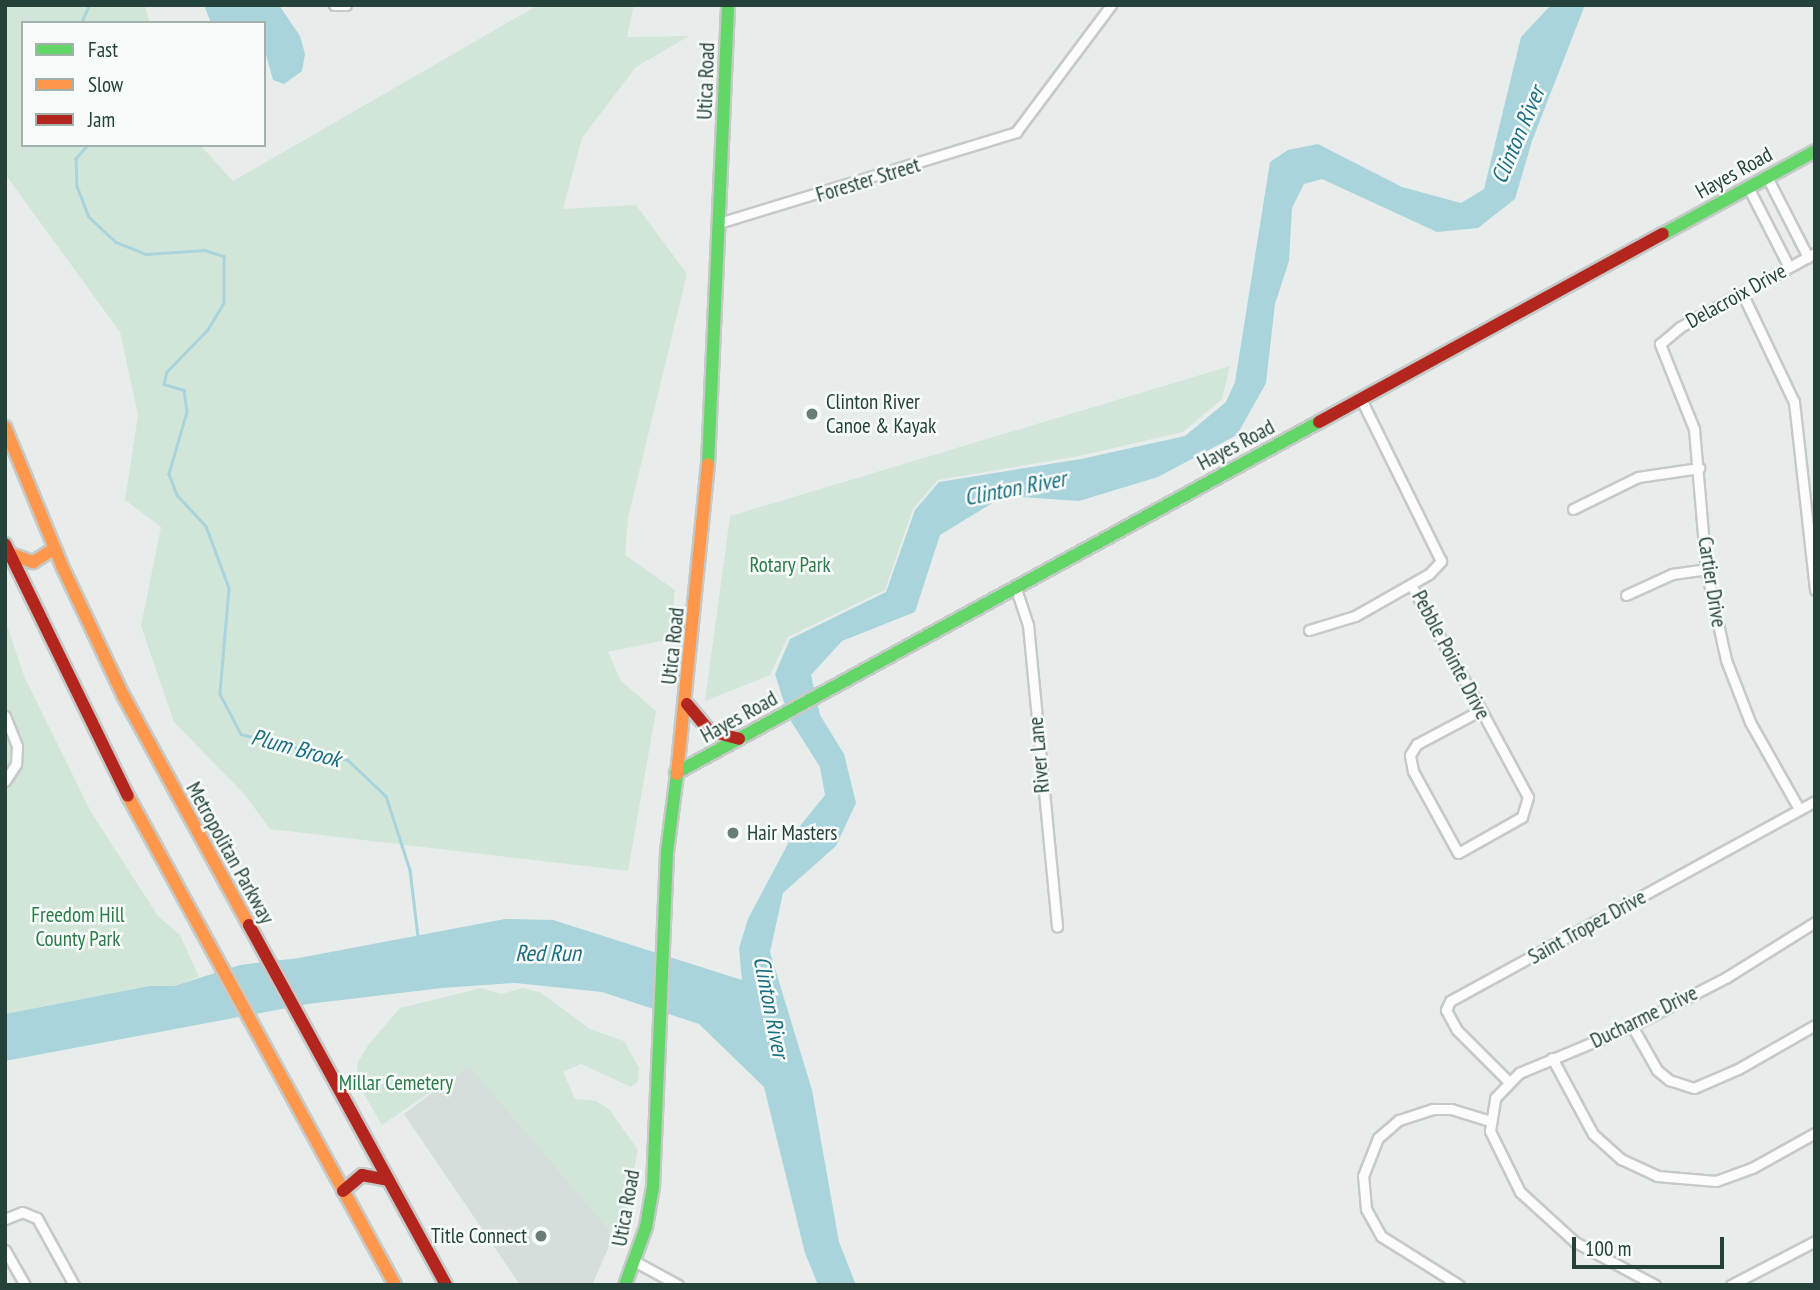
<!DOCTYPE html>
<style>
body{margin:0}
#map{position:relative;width:1820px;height:1290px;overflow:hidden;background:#e8edeb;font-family:"PT Sans Narrow",sans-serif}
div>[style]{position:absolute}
.built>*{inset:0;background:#d6dedb}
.green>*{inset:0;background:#d1e6d8}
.water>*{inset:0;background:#a9d4db}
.stream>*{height:2.5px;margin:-1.25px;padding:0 1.25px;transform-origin:1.25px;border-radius:1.25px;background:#a9d4db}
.roads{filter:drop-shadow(2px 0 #c5cac8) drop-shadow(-2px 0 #c5cac8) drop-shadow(0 2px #c5cac8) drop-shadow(0 -2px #c5cac8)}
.street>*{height:9px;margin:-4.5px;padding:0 4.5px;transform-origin:4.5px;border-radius:4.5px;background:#fcfcfc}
.fast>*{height:12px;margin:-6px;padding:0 6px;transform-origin:6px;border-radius:6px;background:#63d668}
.slow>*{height:12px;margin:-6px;padding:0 6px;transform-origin:6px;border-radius:6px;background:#ff974d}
.jam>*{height:12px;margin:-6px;padding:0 6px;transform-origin:6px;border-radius:6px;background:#b3261e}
.dots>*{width:19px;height:19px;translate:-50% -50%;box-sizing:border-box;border:4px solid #f7fbf9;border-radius:50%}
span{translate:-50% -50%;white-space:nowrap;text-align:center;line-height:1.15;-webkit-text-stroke:5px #f7fbf9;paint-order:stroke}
.street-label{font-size:21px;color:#24423a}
.poi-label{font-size:21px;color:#24423a}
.left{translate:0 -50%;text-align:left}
.right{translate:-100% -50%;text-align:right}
.park-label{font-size:21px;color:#2d7a4b}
.water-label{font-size:23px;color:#1c6f80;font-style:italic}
.frame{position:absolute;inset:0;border:7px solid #24423a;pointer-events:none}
.legend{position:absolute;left:21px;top:21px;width:245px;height:126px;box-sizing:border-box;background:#f7fbf9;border:2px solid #a3b1ad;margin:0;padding:9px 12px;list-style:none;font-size:21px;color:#24423a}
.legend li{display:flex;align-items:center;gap:14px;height:35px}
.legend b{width:35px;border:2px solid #a3b1ad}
.scale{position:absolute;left:1572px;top:1237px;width:152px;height:32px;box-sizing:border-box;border:4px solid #24423a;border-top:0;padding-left:9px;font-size:21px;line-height:24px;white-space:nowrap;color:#24423a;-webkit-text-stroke:5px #f7fbf9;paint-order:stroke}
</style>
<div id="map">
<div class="built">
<i style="clip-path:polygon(469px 1065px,614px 1235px,592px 1285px,520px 1285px,404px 1114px)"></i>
</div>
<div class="green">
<i style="clip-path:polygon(5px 5px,145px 5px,150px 23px,23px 23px,23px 145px,200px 145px,233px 181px,538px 5px,634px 5px,627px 37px,689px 36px,636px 67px,582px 138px,563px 209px,636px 205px,687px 274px,628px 518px,625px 555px,675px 590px,670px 639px,608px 652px,621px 681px,656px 711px,628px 871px,270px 829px,245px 795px,174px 722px,141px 626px,161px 527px,125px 500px,138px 415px,120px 332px,5px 174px)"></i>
<i style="clip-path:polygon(1230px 366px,1222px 399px,1183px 432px,1079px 456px,938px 480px,913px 509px,885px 590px,788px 637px,770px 675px,705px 701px,730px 516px)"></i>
<i style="clip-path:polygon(5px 620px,25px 678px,91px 812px,158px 916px,180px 935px,199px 977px,174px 986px,149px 986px,5px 1014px)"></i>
<i style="clip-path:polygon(481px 988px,501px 994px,523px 988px,540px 992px,590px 1029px,624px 1041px,639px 1068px,638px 1082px,631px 1087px,581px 1064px,563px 1072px,575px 1099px,596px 1101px,609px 1109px,638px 1150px,633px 1174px,639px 1187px,625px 1205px,627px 1224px,614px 1235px,469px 1066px,382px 1125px,356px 1080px,358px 1062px,369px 1044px,400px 1008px)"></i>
</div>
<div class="water">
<i style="clip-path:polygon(204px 5px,279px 5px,300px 36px,305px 54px,302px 71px,284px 84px,273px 80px,264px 47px,264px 23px,211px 23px)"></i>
<i style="clip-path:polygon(1551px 5px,1585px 5px,1532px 141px,1515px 199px,1478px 228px,1437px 232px,1322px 179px,1304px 184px,1292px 208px,1289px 261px,1275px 304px,1266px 383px,1237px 435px,1158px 477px,1079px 501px,1004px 496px,940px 535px,915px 612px,842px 641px,811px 675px,820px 715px,844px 754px,856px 803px,836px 846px,783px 893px,770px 952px,812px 1090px,839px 1242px,856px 1285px,818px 1285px,805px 1253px,764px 1087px,699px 1024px,602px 992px,515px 983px,442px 988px,308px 1004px,5px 1061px,5px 1014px,149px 986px,174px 986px,240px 965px,299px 958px,505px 919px,553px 920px,742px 980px,739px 948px,748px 919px,792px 836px,825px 795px,820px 767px,789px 718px,775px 674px,790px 639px,886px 592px,915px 510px,939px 482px,1081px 459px,1185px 436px,1226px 402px,1235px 382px,1270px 162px,1288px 150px,1318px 144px,1402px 187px,1461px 203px,1484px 189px,1521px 37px)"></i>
</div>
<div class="stream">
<i style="left:81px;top:23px;width:20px;rotate:-66deg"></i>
<i style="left:88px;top:145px;width:18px;rotate:131deg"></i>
<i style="left:76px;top:159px;width:27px;rotate:88deg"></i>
<i style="left:77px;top:186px;width:33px;rotate:69deg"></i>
<i style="left:89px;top:217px;width:37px;rotate:43deg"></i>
<i style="left:116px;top:242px;width:32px;rotate:22deg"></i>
<i style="left:146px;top:254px;width:59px;rotate:-3.9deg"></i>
<i style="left:205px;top:250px;width:20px;rotate:18deg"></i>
<i style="left:224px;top:256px;width:47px;rotate:90deg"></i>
<i style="left:224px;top:303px;width:33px;rotate:121deg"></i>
<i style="left:207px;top:331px;width:57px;rotate:134.3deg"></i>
<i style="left:167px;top:372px;width:12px;rotate:104deg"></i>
<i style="left:164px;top:384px;width:21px;rotate:17deg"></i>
<i style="left:184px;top:390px;width:22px;rotate:82deg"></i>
<i style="left:187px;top:412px;width:65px;rotate:106.2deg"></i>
<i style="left:169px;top:474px;width:22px;rotate:69deg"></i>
<i style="left:177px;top:495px;width:42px;rotate:46.9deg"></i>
<i style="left:206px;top:526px;width:66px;rotate:69.6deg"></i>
<i style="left:229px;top:588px;width:106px;rotate:94.9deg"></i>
<i style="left:220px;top:694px;width:45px;rotate:62.3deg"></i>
<i style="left:241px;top:734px;width:110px;rotate:13.7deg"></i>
<i style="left:348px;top:760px;width:52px;rotate:43.5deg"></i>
<i style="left:386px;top:796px;width:78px;rotate:72deg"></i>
<i style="left:410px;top:870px;width:66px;rotate:83.1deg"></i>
</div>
<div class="roads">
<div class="street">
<i style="left:334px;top:5px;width:12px"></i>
<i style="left:1767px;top:177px;width:90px;rotate:62.9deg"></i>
<i style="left:1748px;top:187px;width:90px;rotate:62.9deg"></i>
<i style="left:719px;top:223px;width:311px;rotate:-17deg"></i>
<i style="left:1016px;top:132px;width:159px;rotate:-53.2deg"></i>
<i style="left:1742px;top:293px;width:121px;rotate:64.5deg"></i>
<i style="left:1794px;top:402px;width:189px;rotate:83.6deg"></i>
<i style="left:1573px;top:509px;width:72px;rotate:-26.2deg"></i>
<i style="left:1638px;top:477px;width:62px;rotate:-8.4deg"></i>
<i style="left:1411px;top:585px;width:143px;rotate:60.8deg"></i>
<i style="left:1481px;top:710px;width:99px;rotate:61.6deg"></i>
<i style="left:1528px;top:797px;width:21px;rotate:107deg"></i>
<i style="left:1522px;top:817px;width:73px;rotate:150.6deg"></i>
<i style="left:1458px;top:853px;width:94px;rotate:-118.8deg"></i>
<i style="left:1413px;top:771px;width:16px;rotate:-101deg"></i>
<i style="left:1410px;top:755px;width:13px;rotate:-58deg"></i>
<i style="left:1417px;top:744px;width:72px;rotate:-28deg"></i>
<i style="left:1015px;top:586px;width:41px;rotate:71.6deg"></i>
<i style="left:1028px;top:625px;width:303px;rotate:84.5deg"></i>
<i style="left:1626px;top:595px;width:51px;rotate:-24.5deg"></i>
<i style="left:1672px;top:574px;width:34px;rotate:-8deg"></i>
<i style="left:1309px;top:630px;width:48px;rotate:-16.9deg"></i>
<i style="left:1355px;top:616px;width:85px;rotate:-29.6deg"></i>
<i style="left:1429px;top:574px;width:18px;rotate:-47deg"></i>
<i style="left:1441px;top:561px;width:181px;rotate:-116.3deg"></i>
<i style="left:5px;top:716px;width:32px;rotate:68deg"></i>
<i style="left:17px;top:746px;width:18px;rotate:93deg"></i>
<i style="left:16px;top:764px;width:20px;rotate:123deg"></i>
<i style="left:1799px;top:809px;width:100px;rotate:-119.4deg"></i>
<i style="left:1750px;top:722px;width:66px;rotate:-111.2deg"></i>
<i style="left:1726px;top:660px;width:93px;rotate:-102.4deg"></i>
<i style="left:1706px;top:569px;width:141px;rotate:-94.9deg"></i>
<i style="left:1694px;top:429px;width:92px;rotate:-111.8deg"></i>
<i style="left:1660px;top:344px;width:26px;rotate:-40deg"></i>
<i style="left:1680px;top:327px;width:154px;rotate:-28.7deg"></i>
<i style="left:1632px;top:1026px;width:51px;rotate:60.4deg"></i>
<i style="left:1657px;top:1070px;width:16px;rotate:40deg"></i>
<i style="left:1669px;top:1080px;width:26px;rotate:18deg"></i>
<i style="left:1694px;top:1088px;width:48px;rotate:-23.4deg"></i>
<i style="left:1738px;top:1069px;width:89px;rotate:-29.7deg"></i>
<i style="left:1552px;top:1058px;width:86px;rotate:61.7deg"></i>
<i style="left:1593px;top:1134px;width:38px;rotate:42deg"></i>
<i style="left:1621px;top:1159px;width:40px;rotate:25deg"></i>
<i style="left:1657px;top:1176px;width:59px;rotate:4.8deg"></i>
<i style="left:1716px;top:1181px;width:38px;rotate:-20deg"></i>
<i style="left:1752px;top:1168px;width:72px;rotate:-29.1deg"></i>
<i style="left:1508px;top:1081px;width:72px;rotate:-135deg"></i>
<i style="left:1457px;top:1030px;width:23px;rotate:-119deg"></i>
<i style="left:1446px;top:1010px;width:10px;rotate:-66deg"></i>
<i style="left:1450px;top:1001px;width:416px;rotate:-28.7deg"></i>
<i style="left:5px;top:1219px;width:18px;rotate:-22deg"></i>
<i style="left:22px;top:1212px;width:16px;rotate:22deg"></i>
<i style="left:37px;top:1218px;width:77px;rotate:61.1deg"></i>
<i style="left:5px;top:1250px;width:40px;rotate:60.3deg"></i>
<i style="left:636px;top:1262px;width:48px;rotate:28.7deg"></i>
<i style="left:1459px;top:1285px;width:92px;rotate:-147.9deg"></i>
<i style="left:1381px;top:1236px;width:31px;rotate:-119deg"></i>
<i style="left:1366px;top:1209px;width:33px;rotate:-95deg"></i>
<i style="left:1363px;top:1176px;width:41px;rotate:-68.5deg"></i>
<i style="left:1378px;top:1138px;width:28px;rotate:-41deg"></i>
<i style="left:1399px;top:1120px;width:36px;rotate:-18deg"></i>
<i style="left:1433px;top:1109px;width:18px"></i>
<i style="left:1451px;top:1109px;width:39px;rotate:17deg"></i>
<i style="left:1655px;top:1285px;width:91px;rotate:-151.7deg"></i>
<i style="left:1575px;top:1242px;width:74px;rotate:-137.7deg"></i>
<i style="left:1520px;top:1192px;width:68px;rotate:-116.2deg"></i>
<i style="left:1490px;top:1131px;width:33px;rotate:-81deg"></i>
<i style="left:1495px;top:1098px;width:35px;rotate:-46deg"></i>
<i style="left:1519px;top:1073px;width:122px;rotate:-22.6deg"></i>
<i style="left:1632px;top:1026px;width:107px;rotate:-27.3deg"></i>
<i style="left:1727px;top:977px;width:104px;rotate:-32deg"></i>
<i style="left:1731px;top:1285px;width:95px;rotate:-27.6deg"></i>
</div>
<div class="fast">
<i style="left:1663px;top:234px;width:173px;rotate:-28.6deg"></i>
<i style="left:708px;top:465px;width:460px;rotate:-87.5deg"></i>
<i style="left:676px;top:773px;width:733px;rotate:-28.63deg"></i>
<i style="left:625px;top:1285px;width:62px;rotate:-70.1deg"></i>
<i style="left:646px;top:1227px;width:41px;rotate:-80.1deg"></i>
<i style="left:653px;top:1187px;width:335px;rotate:-87.6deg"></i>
<i style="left:667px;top:852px;width:79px;rotate:-82.7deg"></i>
</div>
<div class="slow">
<i style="left:5px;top:427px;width:150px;rotate:67.7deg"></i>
<i style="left:62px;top:566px;width:143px;rotate:64.7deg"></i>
<i style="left:123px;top:695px;width:262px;rotate:61.3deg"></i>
<i style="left:9px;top:553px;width:26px;rotate:21deg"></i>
<i style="left:33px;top:562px;width:25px;rotate:-32deg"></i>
<i style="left:677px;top:774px;width:311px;rotate:-84.3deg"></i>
<i style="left:128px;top:796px;width:557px;rotate:61.36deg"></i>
</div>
<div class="jam">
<i style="left:1319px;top:422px;width:392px;rotate:-28.7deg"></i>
<i style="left:5px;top:544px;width:280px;rotate:64deg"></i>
<i style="left:687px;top:704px;width:35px;rotate:50deg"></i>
<i style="left:710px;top:731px;width:30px;rotate:15deg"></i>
<i style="left:249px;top:925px;width:410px;rotate:61.3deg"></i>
<i style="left:343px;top:1191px;width:25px;rotate:-40deg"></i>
<i style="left:362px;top:1175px;width:26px;rotate:11deg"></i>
</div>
</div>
<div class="dots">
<i style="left:812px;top:414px;background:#697e78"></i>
<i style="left:733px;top:833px;background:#697e78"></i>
<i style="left:541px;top:1236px;background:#697e78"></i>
</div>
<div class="street-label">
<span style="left:706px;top:81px;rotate:-88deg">Utica Road</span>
<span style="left:1734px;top:173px;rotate:-29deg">Hayes Road</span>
<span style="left:868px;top:180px;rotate:-17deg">Forester Street</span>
<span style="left:1736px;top:296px;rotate:-29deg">Delacroix Drive</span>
<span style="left:1236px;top:445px;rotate:-28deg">Hayes Road</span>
<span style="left:1712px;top:582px;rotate:81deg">Cartier Drive</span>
<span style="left:673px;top:646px;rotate:-84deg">Utica Road</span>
<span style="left:1451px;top:655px;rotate:62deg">Pebble Pointe Drive</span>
<span style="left:739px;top:717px;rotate:-29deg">Hayes Road</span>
<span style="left:1039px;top:755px;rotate:-95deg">River Lane</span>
<span style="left:230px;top:853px;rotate:61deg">Metropolitan Parkway</span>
<span style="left:1587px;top:927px;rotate:-29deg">Saint Tropez Drive</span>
<span style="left:1644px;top:1017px;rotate:-26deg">Ducharme Drive</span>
<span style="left:626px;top:1208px;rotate:-80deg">Utica Road</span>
</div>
<div class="poi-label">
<span class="left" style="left:826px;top:414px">Clinton River<br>Canoe &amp; Kayak</span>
<span class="left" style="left:747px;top:833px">Hair Masters</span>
<span class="right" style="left:527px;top:1236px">Title Connect</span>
</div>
<div class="park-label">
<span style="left:790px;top:565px">Rotary Park</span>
<span style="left:78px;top:927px">Freedom Hill<br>County Park</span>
<span style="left:396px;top:1083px">Millar Cemetery</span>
</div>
<div class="water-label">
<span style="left:1518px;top:135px;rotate:-67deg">Clinton River</span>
<span style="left:1015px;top:488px;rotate:-11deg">Clinton River</span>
<span style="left:296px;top:748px;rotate:15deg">Plum Brook</span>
<span style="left:548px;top:953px">Red Run</span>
<span style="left:771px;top:1007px;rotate:79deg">Clinton River</span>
</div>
<div class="frame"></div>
<ul class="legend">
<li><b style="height:9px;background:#63d668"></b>Fast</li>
<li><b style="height:9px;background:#ff974d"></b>Slow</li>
<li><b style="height:9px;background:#b3261e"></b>Jam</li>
</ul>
<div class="scale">100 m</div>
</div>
